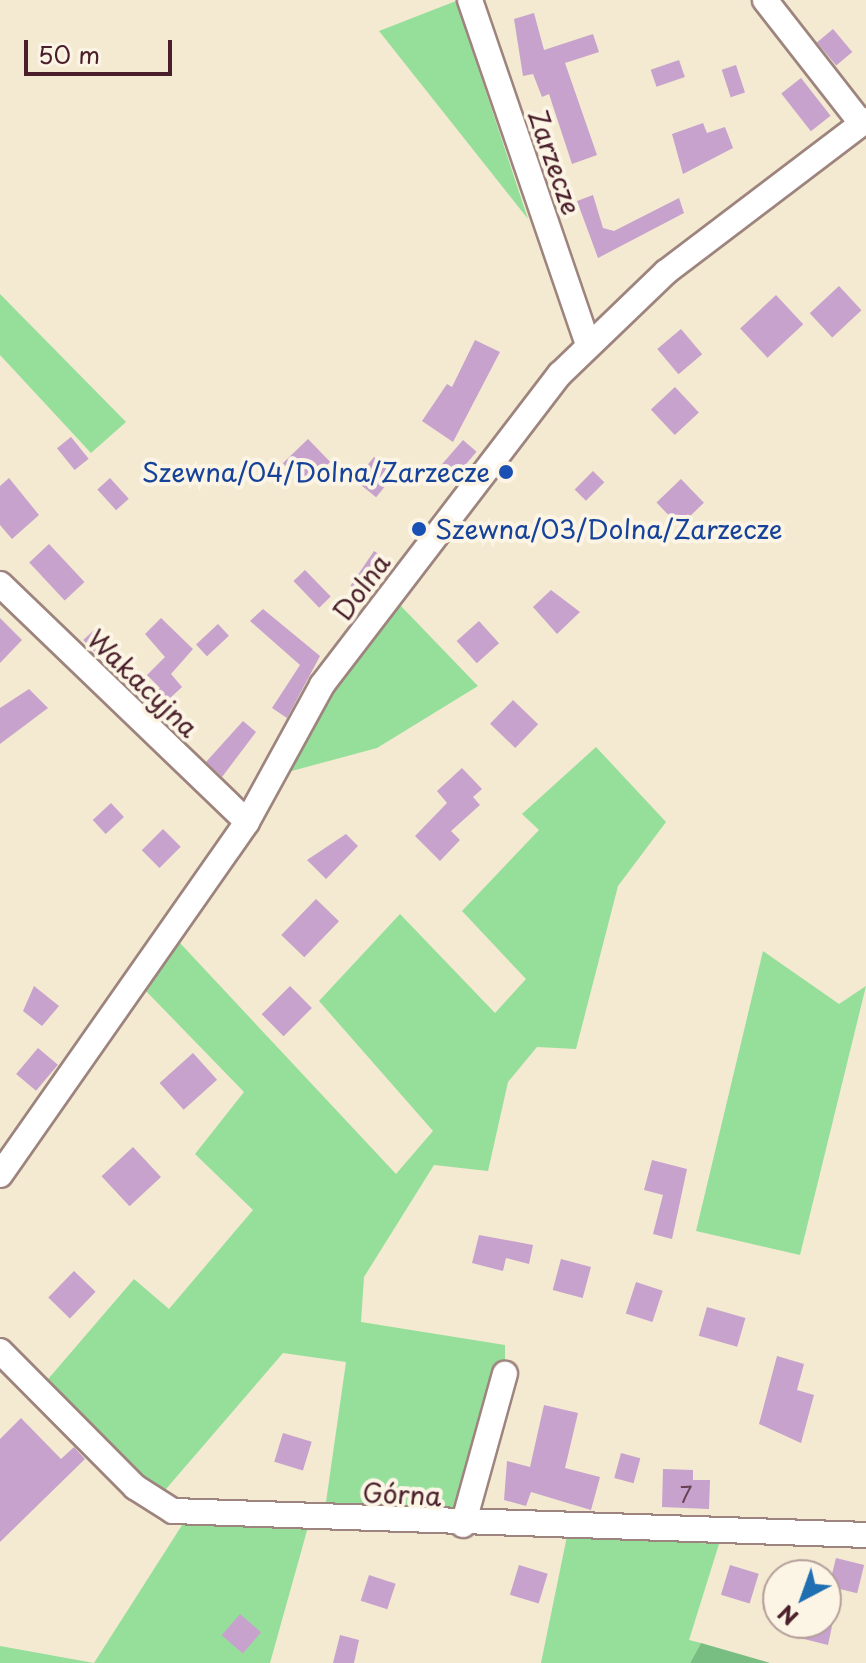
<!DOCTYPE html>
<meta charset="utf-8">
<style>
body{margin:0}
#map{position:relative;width:866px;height:1663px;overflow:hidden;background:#f3ead1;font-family:"Playpen Sans",sans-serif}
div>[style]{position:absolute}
.green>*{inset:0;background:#95df9b}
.forest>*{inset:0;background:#78be83}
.building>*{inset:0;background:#c6a2cd;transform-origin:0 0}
.roads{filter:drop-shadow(2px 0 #9e847e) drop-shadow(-2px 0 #9e847e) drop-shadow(0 2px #9e847e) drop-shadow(0 -2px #9e847e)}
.minor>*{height:24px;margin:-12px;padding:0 12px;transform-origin:12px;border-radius:12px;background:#fff}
.dots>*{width:22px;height:22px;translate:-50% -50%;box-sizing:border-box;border:4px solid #fcf5e5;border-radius:50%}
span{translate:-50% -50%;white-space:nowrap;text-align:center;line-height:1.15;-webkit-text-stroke:8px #fcf5e5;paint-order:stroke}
.number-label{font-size:22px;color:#694054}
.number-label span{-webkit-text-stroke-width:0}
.street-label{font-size:26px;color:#4a1f2b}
.transit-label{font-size:26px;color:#164399}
.right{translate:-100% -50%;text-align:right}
.left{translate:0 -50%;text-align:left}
.north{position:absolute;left:762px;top:1559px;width:80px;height:80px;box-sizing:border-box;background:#fcf5e5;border:2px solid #b59f9b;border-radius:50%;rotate:221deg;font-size:22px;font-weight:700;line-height:32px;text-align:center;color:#4a1f2b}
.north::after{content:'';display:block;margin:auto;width:28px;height:36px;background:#1f6fb2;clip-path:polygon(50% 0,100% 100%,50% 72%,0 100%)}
.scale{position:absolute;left:24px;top:40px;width:148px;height:36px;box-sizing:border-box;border:4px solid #4a1f2b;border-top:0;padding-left:10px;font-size:24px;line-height:28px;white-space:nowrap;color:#4a1f2b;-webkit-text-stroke:6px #fcf5e5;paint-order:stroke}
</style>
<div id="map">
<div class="green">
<i style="clip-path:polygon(456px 1px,528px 219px,379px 31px)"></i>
<i style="clip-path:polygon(0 294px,126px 422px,91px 453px,0 355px)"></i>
<i style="clip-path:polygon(399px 604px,478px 686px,377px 748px,288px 772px,341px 675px)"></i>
<i style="clip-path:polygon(596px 747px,666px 822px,618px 886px,576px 1049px,537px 1047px,508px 1082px,488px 1171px,434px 1165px,364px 1277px,361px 1322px,505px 1345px,505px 1374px,466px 1516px,325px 1509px,346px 1362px,283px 1353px,160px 1496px,43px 1385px,134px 1279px,169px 1309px,253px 1210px,195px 1154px,244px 1092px,144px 989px,180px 943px,396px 1174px,433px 1131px,319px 1001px,400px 914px,495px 1013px,526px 979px,462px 911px,539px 830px,522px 814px)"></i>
<i style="clip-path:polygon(763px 951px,839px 1004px,866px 986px,800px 1255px,696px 1231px)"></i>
<i style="clip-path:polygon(184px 1522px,308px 1527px,270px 1663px,0 1663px,0 1646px,94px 1663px)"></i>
<i style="clip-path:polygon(567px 1536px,719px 1544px,689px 1640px,701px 1643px,690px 1663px,541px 1663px)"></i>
</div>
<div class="forest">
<i style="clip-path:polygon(701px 1643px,760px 1660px,770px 1663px,690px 1663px)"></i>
</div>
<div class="building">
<i style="clip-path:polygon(534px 13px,544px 50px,593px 34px,599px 52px,565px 63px,597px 155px,572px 164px,549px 94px,542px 97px,533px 74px,523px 76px,514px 19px)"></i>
<i style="left:833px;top:29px;width:30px;height:21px;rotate:50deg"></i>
<i style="left:679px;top:60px;width:18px;height:30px;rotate:71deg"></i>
<i style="left:736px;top:65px;width:29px;height:15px;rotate:72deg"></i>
<i style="left:801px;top:78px;width:48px;height:25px;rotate:52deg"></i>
<i style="clip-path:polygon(703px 123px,707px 133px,725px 127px,733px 148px,683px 174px,672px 134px)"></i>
<i style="clip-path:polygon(593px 195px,603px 228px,614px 231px,679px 198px,684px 213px,598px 258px,577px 201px)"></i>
<i style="left:839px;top:286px;width:33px;height:40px;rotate:47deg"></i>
<i style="left:776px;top:295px;width:40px;height:49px;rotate:47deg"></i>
<i style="left:681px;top:329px;width:33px;height:31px;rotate:50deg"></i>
<i style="clip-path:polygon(475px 340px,500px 352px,453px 442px,422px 421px,447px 384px,452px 387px)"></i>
<i style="left:675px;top:387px;width:35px;height:33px;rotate:47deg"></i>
<i style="left:71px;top:437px;width:28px;height:18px;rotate:51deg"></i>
<i style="left:308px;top:439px;width:32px;height:35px;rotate:46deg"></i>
<i style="left:463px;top:440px;width:18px;height:35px;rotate:41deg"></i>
<i style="left:374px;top:457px;width:27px;height:30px;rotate:39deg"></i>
<i style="left:593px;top:471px;width:16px;height:26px;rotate:45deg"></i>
<i style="clip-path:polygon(9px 478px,39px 515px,12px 539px,0 525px,0 486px)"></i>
<i style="left:110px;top:478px;width:28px;height:17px;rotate:48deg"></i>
<i style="left:681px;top:479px;width:33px;height:34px;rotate:46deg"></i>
<i style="left:49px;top:544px;width:52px;height:27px;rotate:47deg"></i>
<i style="left:374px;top:551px;width:14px;height:42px;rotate:34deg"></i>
<i style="left:305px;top:570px;width:37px;height:16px;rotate:46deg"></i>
<i style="clip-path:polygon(551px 590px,580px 612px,557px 634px,533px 607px)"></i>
<i style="clip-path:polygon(263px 609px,320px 656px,287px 718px,272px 708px,300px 665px,250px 621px)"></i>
<i style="clip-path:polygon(0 618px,22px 640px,0 663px)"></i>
<i style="clip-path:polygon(161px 618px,193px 649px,171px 674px,182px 687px,155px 712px,144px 702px,160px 688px,147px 675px,165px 657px,145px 634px)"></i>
<i style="left:479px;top:621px;width:30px;height:30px;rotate:48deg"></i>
<i style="left:218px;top:624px;width:16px;height:30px;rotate:47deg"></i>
<i style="left:95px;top:629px;width:22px;height:16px;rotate:47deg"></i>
<i style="clip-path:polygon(29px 689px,48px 708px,0 744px,0 708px)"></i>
<i style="left:513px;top:700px;width:35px;height:33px;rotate:44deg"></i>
<i style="clip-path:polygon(243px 721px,256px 732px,222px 777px,206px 762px)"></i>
<i style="clip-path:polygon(462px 768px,482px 789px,473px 797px,480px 805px,451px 831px,460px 840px,440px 861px,415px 836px,447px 803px,437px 791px)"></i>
<i style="left:111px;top:803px;width:19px;height:25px;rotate:47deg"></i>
<i style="left:163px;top:829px;width:25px;height:30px;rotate:45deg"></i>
<i style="clip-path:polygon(346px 834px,358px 846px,326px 879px,307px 860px)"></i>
<i style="left:316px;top:899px;width:32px;height:50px;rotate:44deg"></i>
<i style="clip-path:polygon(34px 986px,59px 1006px,42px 1026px,23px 1011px)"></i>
<i style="left:290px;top:986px;width:31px;height:40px;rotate:45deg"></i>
<i style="left:38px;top:1048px;width:26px;height:34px;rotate:40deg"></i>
<i style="left:193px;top:1053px;width:36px;height:45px;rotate:48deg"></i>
<i style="left:133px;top:1147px;width:41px;height:43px;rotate:47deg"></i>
<i style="clip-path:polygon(652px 1160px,687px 1169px,672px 1239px,653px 1234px,663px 1195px,644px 1190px)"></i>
<i style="clip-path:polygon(479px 1235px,533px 1245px,529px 1264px,506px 1258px,503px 1271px,472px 1263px)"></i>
<i style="left:561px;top:1259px;width:31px;height:32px;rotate:15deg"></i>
<i style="left:74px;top:1271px;width:30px;height:37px;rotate:44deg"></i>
<i style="left:636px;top:1282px;width:28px;height:33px;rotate:18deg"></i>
<i style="left:707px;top:1307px;width:40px;height:30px;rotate:16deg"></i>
<i style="clip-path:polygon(777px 1356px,804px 1364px,797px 1390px,814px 1395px,801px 1443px,759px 1424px)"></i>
<i style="clip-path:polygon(544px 1405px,578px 1413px,565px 1468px,600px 1477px,591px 1510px,531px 1492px,526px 1506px,504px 1500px,507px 1461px,530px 1467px)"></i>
<i style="clip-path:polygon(21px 1418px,61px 1459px,74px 1447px,85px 1459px,0 1542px,0 1439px)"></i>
<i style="left:283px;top:1433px;width:30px;height:30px;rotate:17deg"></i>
<i style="left:621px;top:1453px;width:20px;height:26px;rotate:15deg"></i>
<i style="clip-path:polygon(663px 1469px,693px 1470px,693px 1480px,710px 1480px,709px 1509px,662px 1507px)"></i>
<i style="left:836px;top:1558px;width:29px;height:29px;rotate:14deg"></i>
<i style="left:519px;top:1565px;width:30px;height:31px;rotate:17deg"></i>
<i style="left:730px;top:1565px;width:30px;height:31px;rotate:17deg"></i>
<i style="left:369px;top:1575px;width:28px;height:27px;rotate:18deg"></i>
<i style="left:240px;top:1614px;width:28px;height:28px;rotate:41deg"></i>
<i style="clip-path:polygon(800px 1623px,832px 1626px,828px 1645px,796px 1637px)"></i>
<i style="clip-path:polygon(340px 1635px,359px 1640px,354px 1663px,333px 1663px)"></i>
</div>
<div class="roads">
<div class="minor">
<i style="left:470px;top:0;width:361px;rotate:71.1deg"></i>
<i style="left:765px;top:0;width:156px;rotate:52deg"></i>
<i style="left:0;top:584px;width:343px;rotate:43.9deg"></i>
<i style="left:0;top:1175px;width:431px;rotate:-55deg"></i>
<i style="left:247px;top:822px;width:156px;rotate:-61.3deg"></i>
<i style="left:322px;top:685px;width:392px;rotate:-52.6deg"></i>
<i style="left:560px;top:374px;width:147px;rotate:-43.9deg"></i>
<i style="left:666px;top:272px;width:251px;rotate:-37.2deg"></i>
<i style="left:0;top:1351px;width:192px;rotate:45.2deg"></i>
<i style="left:135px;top:1487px;width:45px;rotate:32.3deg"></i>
<i style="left:173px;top:1511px;width:693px;rotate:1.98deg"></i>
<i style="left:463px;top:1525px;width:157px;rotate:-74.5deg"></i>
</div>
</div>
<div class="dots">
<i style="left:506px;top:472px;background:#1a4fb4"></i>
<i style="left:419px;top:529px;background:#1a4fb4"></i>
</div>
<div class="number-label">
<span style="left:686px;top:1494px">7</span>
</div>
<div class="street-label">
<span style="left:555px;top:162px;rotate:71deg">Zarzecze</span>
<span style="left:361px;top:587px;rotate:-53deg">Dolna</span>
<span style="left:143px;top:683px;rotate:44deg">Wakacyjna</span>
<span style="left:402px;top:1494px;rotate:3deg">Górna</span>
</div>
<div class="transit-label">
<span class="right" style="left:490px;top:472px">Szewna/04/Dolna/Zarzecze</span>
<span class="left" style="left:435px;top:529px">Szewna/03/Dolna/Zarzecze</span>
</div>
<div class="north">N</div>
<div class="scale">50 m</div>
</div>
